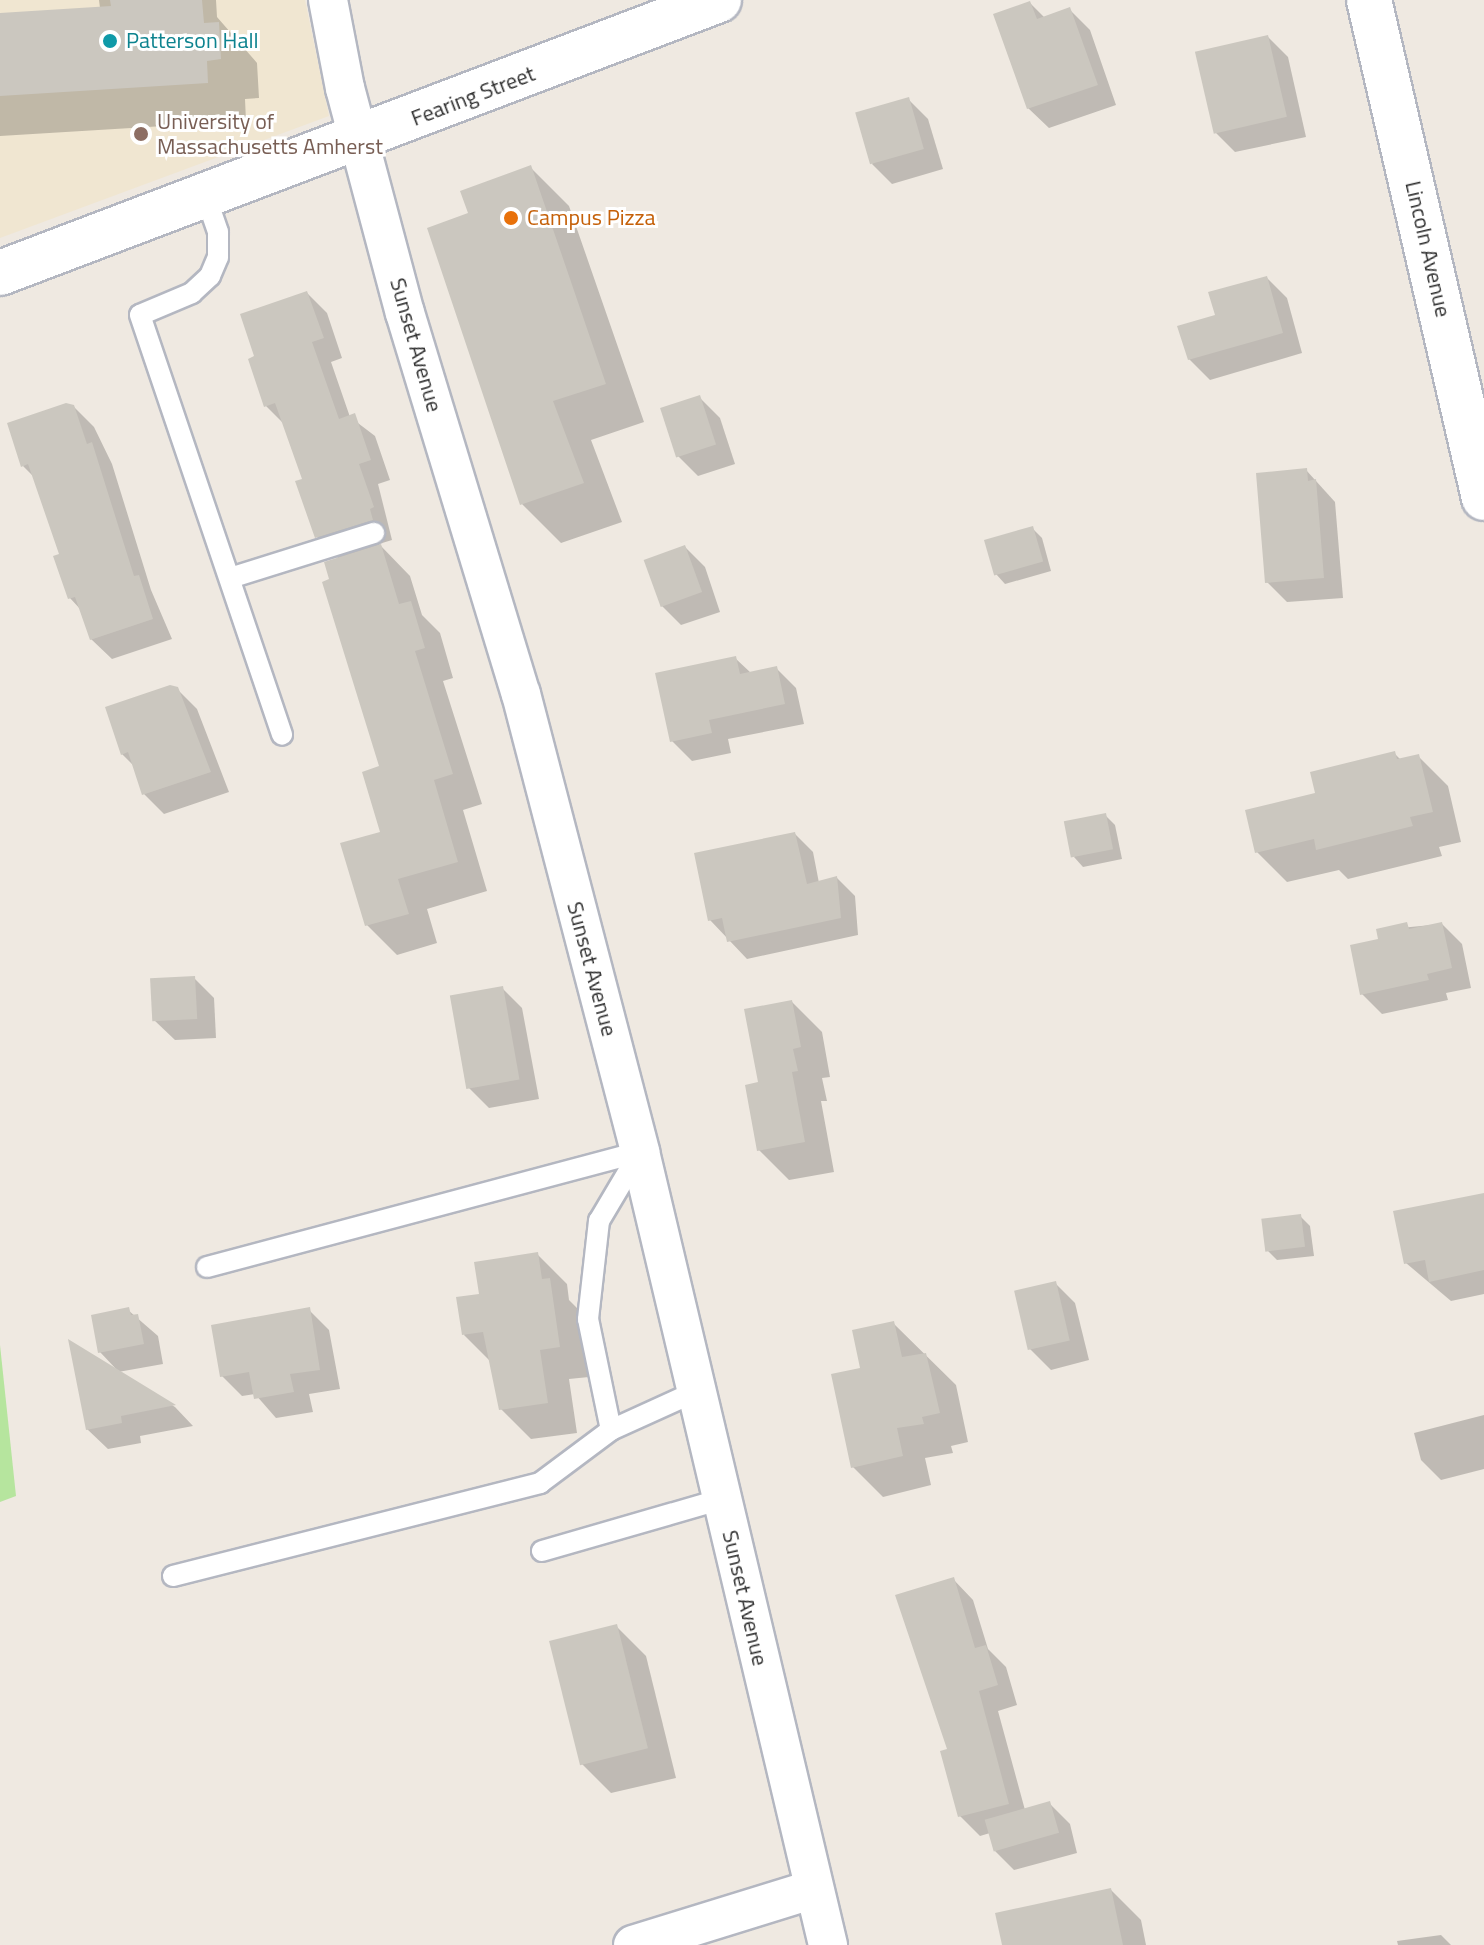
<!DOCTYPE html>
<style>
body{margin:0}
#map{position:relative;width:1484px;height:1945px;overflow:hidden;background:#efe9e1;font-family:"Titillium Web",sans-serif}
div>[style]{position:absolute}
.education>*{inset:0;background:#f0e6d1}
.green>*{inset:0;background:#b6e59e}
.shadow>*{inset:0;background:#0003}
.building>*{inset:0;background:#cbc7bf;transform-origin:0 0}
.roads{filter:drop-shadow(2px 0 #b4b7c1) drop-shadow(-2px 0 #b4b7c1) drop-shadow(0 2px #b4b7c1) drop-shadow(0 -2px #b4b7c1)}
.lane>*{height:20px;margin:-10px;padding:0 10px;transform-origin:10px;border-radius:10px;background:#fff}
.street>*{height:38px;margin:-19px;padding:0 19px;transform-origin:19px;border-radius:19px;background:#fff}
.secondary>*{height:44px;margin:-22px;padding:0 22px;transform-origin:22px;border-radius:22px;background:#fff}
.dots>*{width:22px;height:22px;translate:-50% -50%;box-sizing:border-box;border:4px solid #fff;border-radius:50%}
span{translate:-50% -50%;white-space:nowrap;text-align:center;line-height:1.15;-webkit-text-stroke:6px #fff;paint-order:stroke}
.culture-label{font-size:22px;color:#0d838f}
.left{translate:0 -50%;text-align:left}
.street-label{font-size:22px;color:#2e2e2e}
.education-label{font-size:22px;color:#785e54}
.food-label{font-size:22px;color:#c56008}
</style>
<div id="map">
<div class="education">
<i style="clip-path:polygon(0 0,305px 0,329px 116px,0 238px)"></i>
</div>
<div class="green">
<i style="clip-path:polygon(0 1345px,16px 1496px,0 1502px)"></i>
</div>
<div class="shadow">
<i style="clip-path:polygon(99px 0,216px 0,217px 17px,257px 63px,259px 98px,245px 99px,246px 121px,0 136px,0 14px,100px 8px)"></i>
<i style="clip-path:polygon(1030px 3px,1045px 18px,1070px 10px,1090px 30px,1116px 105px,1049px 128px,1028px 108px)"></i>
<i style="clip-path:polygon(1268px 37px,1288px 57px,1306px 137px,1235px 152px,1215px 132px)"></i>
<i style="clip-path:polygon(908px 99px,928px 119px,943px 169px,892px 184px,872px 164px)"></i>
<i style="clip-path:polygon(531px 168px,569px 206px,644px 422px,591px 440px,622px 522px,561px 543px,522px 504px,470px 214px)"></i>
<i style="clip-path:polygon(1267px 278px,1287px 298px,1302px 353px,1210px 380px,1189px 359px,1217px 316px)"></i>
<i style="clip-path:polygon(307px 293px,327px 313px,342px 358px,331px 362px,350px 417px,375px 436px,390px 480px,378px 484px,392px 540px,379px 544px,410px 576px,422px 615px,440px 633px,453px 678px,443px 681px,482px 804px,463px 810px,487px 891px,427px 909px,437px 943px,397px 955px,367px 925px,383px 833px,382px 768px,332px 581px,339px 559px,317px 537px,305px 480px,285px 425px,266px 406px,257px 357px)"></i>
<i style="clip-path:polygon(700px 398px,720px 418px,735px 464px,698px 476px,678px 456px)"></i>
<i style="clip-path:polygon(74px 407px,94px 427px,112px 464px,151px 590px,172px 639px,112px 659px,91px 639px,81px 610px,70px 598px,62px 555px,35px 478px,23px 466px)"></i>
<i style="clip-path:polygon(1306px 470px,1335px 502px,1343px 598px,1287px 602px,1267px 582px)"></i>
<i style="clip-path:polygon(1033px 529px,1042px 538px,1051px 571px,1005px 584px,996px 574px)"></i>
<i style="clip-path:polygon(685px 547px,705px 567px,720px 612px,681px 625px,661px 605px)"></i>
<i style="clip-path:polygon(735px 658px,751px 673px,776px 668px,796px 688px,804px 724px,728px 739px,731px 753px,692px 761px,672px 741px)"></i>
<i style="clip-path:polygon(177px 689px,197px 709px,229px 792px,164px 814px,144px 794px,135px 767px,122px 754px)"></i>
<i style="clip-path:polygon(1394px 753px,1401px 760px,1418px 756px,1448px 786px,1461px 842px,1439px 847px,1442px 856px,1348px 879px,1339px 870px,1287px 882px,1257px 852px,1317px 794px)"></i>
<i style="clip-path:polygon(1105px 815px,1115px 825px,1122px 859px,1083px 867px,1074px 857px)"></i>
<i style="clip-path:polygon(795px 834px,813px 852px,819px 883px,837px 878px,855px 896px,858px 935px,747px 959px,710px 920px)"></i>
<i style="clip-path:polygon(1442px 924px,1462px 944px,1471px 988px,1446px 993px,1448px 1000px,1382px 1014px,1362px 994px,1381px 941px,1379px 930px)"></i>
<i style="clip-path:polygon(194px 978px,214px 998px,216px 1038px,175px 1040px,154px 1020px)"></i>
<i style="clip-path:polygon(502px 988px,522px 1008px,539px 1099px,489px 1108px,469px 1088px)"></i>
<i style="clip-path:polygon(792px 1002px,822px 1032px,830px 1077px,822px 1078px,827px 1101px,821px 1101px,834px 1172px,789px 1180px,759px 1150px,761px 1084px)"></i>
<i style="clip-path:polygon(1484px 1195px,1484px 1294px,1451px 1301px,1406px 1263px)"></i>
<i style="clip-path:polygon(1300px 1216px,1310px 1226px,1314px 1256px,1277px 1260px,1267px 1250px)"></i>
<i style="clip-path:polygon(537px 1254px,567px 1284px,569px 1300px,579px 1310px,589px 1377px,569px 1379px,577px 1433px,531px 1439px,501px 1409px,494px 1365px,464px 1335px,481px 1296px)"></i>
<i style="clip-path:polygon(1055px 1283px,1075px 1303px,1089px 1360px,1051px 1370px,1030px 1349px)"></i>
<i style="clip-path:polygon(128px 1310px,158px 1336px,163px 1364px,118px 1372px,175px 1407px,193px 1426px,140px 1436px,141px 1443px,108px 1449px,87px 1429px,117px 1370px,100px 1352px)"></i>
<i style="clip-path:polygon(309px 1310px,329px 1330px,340px 1389px,309px 1394px,313px 1412px,276px 1418px,255px 1394px,242px 1396px,222px 1376px)"></i>
<i style="clip-path:polygon(893px 1323px,956px 1385px,968px 1442px,951px 1446px,953px 1453px,925px 1458px,931px 1485px,883px 1497px,853px 1467px,862px 1369px)"></i>
<i style="clip-path:polygon(1484px 1415px,1484px 1469px,1441px 1480px,1421px 1460px,1414px 1433px)"></i>
<i style="clip-path:polygon(953px 1579px,973px 1600px,988px 1649px,1006px 1667px,1017px 1705px,998px 1711px,1025px 1810px,1049px 1803px,1070px 1824px,1077px 1853px,1014px 1870px,994px 1850px,990px 1833px,980px 1836px,960px 1816px,949px 1751px)"></i>
<i style="clip-path:polygon(616px 1626px,646px 1656px,676px 1778px,611px 1793px,581px 1763px)"></i>
<i style="clip-path:polygon(1111px 1890px,1141px 1920px,1146px 1945px,1004px 1945px)"></i>
<i style="clip-path:polygon(1441px 1935px,1451px 1945px,1398px 1945px,1397px 1941px)"></i>
</div>
<div class="building">
<i style="clip-path:polygon(110px 0,202px 0,204px 23px,219px 22px,221px 59px,207px 61px,208px 83px,0 96px,0 13px,111px 6px)"></i>
<i style="clip-path:polygon(1030px 1px,1037px 19px,1070px 7px,1098px 85px,1027px 109px,993px 14px)"></i>
<i style="left:1268px;top:35px;width:84px;height:75px;rotate:77deg"></i>
<i style="left:909px;top:97px;width:54px;height:56px;rotate:74deg"></i>
<i style="clip-path:polygon(531px 165px,606px 384px,553px 401px,584px 483px,520px 505px,427px 228px,468px 213px,460px 191px)"></i>
<i style="clip-path:polygon(1267px 276px,1283px 333px,1188px 360px,1177px 326px,1215px 315px,1208px 292px)"></i>
<i style="clip-path:polygon(307px 291px,324px 338px,312px 342px,339px 419px,355px 413px,371px 460px,359px 464px,374px 507px,370px 509px,373px 520px,315px 538px,295px 481px,302px 479px,275px 403px,264px 407px,248px 359px,254px 356px,240px 314px)"></i>
<i style="left:700px;top:395px;width:52px;height:42px;rotate:72deg"></i>
<i style="clip-path:polygon(66px 403px,74px 405px,87px 444px,92px 442px,134px 576px,139px 575px,153px 619px,90px 640px,75px 597px,68px 599px,53px 556px,59px 554px,28px 464px,21px 467px,7px 423px)"></i>
<i style="clip-path:polygon(1307px 468px,1308px 481px,1316px 479px,1324px 578px,1265px 583px,1256px 473px)"></i>
<i style="left:1033px;top:526px;width:37px;height:51px;rotate:74deg"></i>
<i style="clip-path:polygon(381px 544px,399px 604px,411px 601px,425px 648px,415px 651px,453px 774px,434px 780px,458px 862px,398px 879px,409px 914px,365px 926px,340px 843px,380px 832px,362px 772px,379px 766px,322px 582px,329px 579px,324px 562px)"></i>
<i style="left:685px;top:545px;width:50px;height:44px;rotate:70deg"></i>
<i style="clip-path:polygon(736px 656px,740px 674px,777px 666px,785px 704px,709px 720px,712px 733px,670px 742px,655px 673px)"></i>
<i style="clip-path:polygon(170px 685px,178px 687px,211px 772px,142px 795px,128px 752px,121px 755px,105px 707px)"></i>
<i style="clip-path:polygon(1395px 751px,1397px 759px,1419px 754px,1433px 812px,1410px 817px,1413px 826px,1316px 850px,1314px 839px,1255px 853px,1245px 810px,1315px 793px,1310px 772px)"></i>
<i style="left:1106px;top:813px;width:37px;height:43px;rotate:79deg"></i>
<i style="clip-path:polygon(795px 832px,807px 884px,837px 876px,841px 918px,727px 942px,722px 918px,708px 921px,694px 853px)"></i>
<i style="clip-path:polygon(1407px 922px,1409px 929px,1442px 922px,1452px 968px,1427px 974px,1429px 980px,1360px 995px,1350px 945px,1378px 939px,1376px 929px)"></i>
<i style="left:195px;top:976px;width:43px;height:45px;rotate:87deg"></i>
<i style="left:503px;top:986px;width:95px;height:54px;rotate:80deg"></i>
<i style="clip-path:polygon(792px 1000px,801px 1047px,793px 1049px,798px 1071px,792px 1072px,805px 1142px,757px 1151px,745px 1085px,758px 1082px,744px 1009px)"></i>
<i style="clip-path:polygon(1484px 1193px,1484px 1270px,1429px 1282px,1425px 1260px,1404px 1264px,1393px 1211px)"></i>
<i style="left:1301px;top:1214px;width:33px;height:40px;rotate:83deg"></i>
<i style="clip-path:polygon(538px 1252px,542px 1279px,550px 1278px,560px 1347px,540px 1350px,548px 1403px,499px 1410px,483px 1332px,462px 1335px,456px 1297px,479px 1294px,474px 1262px)"></i>
<i style="left:1056px;top:1281px;width:61px;height:43px;rotate:77deg"></i>
<i style="clip-path:polygon(129px 1307px,131px 1315px,138px 1314px,144px 1344px,98px 1353px,91px 1315px)"></i>
<i style="clip-path:polygon(310px 1307px,320px 1370px,290px 1374px,294px 1392px,254px 1399px,249px 1372px,220px 1377px,211px 1325px)"></i>
<i style="clip-path:polygon(894px 1321px,902px 1357px,926px 1353px,940px 1413px,922px 1417px,924px 1424px,897px 1428px,903px 1456px,851px 1468px,831px 1374px,860px 1368px,852px 1330px)"></i>
<i style="clip-path:polygon(68px 1339px,176px 1405px,121px 1416px,122px 1423px,86px 1430px)"></i>
<i style="clip-path:polygon(954px 1577px,975px 1648px,986px 1645px,998px 1685px,979px 1691px,1009px 1804px,958px 1817px,940px 1751px,947px 1749px,895px 1595px)"></i>
<i style="left:617px;top:1624px;width:128px;height:70px;rotate:76deg"></i>
<i style="left:1050px;top:1801px;width:33px;height:68px;rotate:74deg"></i>
<i style="clip-path:polygon(1111px 1888px,1123px 1945px,1002px 1945px,995px 1913px)"></i>
</div>
<div class="roads">
<div class="lane">
<i style="left:206px;top:197px;width:37px;rotate:71deg"></i>
<i style="left:218px;top:232px;width:25px;rotate:90deg"></i>
<i style="left:218px;top:257px;width:21px;rotate:113deg"></i>
<i style="left:210px;top:276px;width:25px;rotate:137deg"></i>
<i style="left:192px;top:293px;width:56px;rotate:157.1deg"></i>
<i style="left:140px;top:315px;width:443px;rotate:71.3deg"></i>
<i style="left:230px;top:578px;width:151px;rotate:-17.4deg"></i>
<i style="left:207px;top:1267px;width:448px;rotate:-14.9deg"></i>
<i style="left:611px;top:1430px;width:113px;rotate:-101.7deg"></i>
<i style="left:588px;top:1319px;width:99px;rotate:-83.6deg"></i>
<i style="left:599px;top:1221px;width:80px;rotate:-59.3deg"></i>
<i style="left:542px;top:1551px;width:187px;rotate:-16.1deg"></i>
<i style="left:173px;top:1576px;width:379px;rotate:-14.2deg"></i>
<i style="left:540px;top:1483px;width:89px;rotate:-36.7deg"></i>
<i style="left:611px;top:1430px;width:94px;rotate:-24.4deg"></i>
</div>
<div class="street">
<i style="left:328px;top:0;width:90px;rotate:79.1deg"></i>
<i style="left:345px;top:88px;width:233px;rotate:75.1deg"></i>
<i style="left:405px;top:313px;width:398px;rotate:73.1deg"></i>
<i style="left:521px;top:694px;width:473px;rotate:75.4deg"></i>
<i style="left:640px;top:1152px;width:815px;rotate:76.66deg"></i>
<i style="left:633px;top:1945px;width:189px;rotate:-17.2deg"></i>
</div>
<div class="secondary">
<i style="left:1369px;top:0;width:511px;rotate:77deg"></i>
<i style="left:0;top:273px;width:769px;rotate:-20.79deg"></i>
</div>
</div>
<div class="dots">
<i style="left:110px;top:41px;background:#0f9aa8"></i>
<i style="left:141px;top:134px;background:#8d6e63"></i>
<i style="left:511px;top:218px;background:#e8710a"></i>
</div>
<div class="culture-label">
<span class="left" style="left:126px;top:41px">Patterson Hall</span>
</div>
<div class="street-label">
<span style="left:473px;top:96px;rotate:-21deg">Fearing Street</span>
<span style="left:1428px;top:249px;rotate:77deg">Lincoln Avenue</span>
<span style="left:416px;top:345px;rotate:74deg">Sunset Avenue</span>
<span style="left:592px;top:969px;rotate:75deg">Sunset Avenue</span>
<span style="left:745px;top:1598px;rotate:77deg">Sunset Avenue</span>
</div>
<div class="education-label">
<span class="left" style="left:157px;top:134px">University of<br>Massachusetts Amherst</span>
</div>
<div class="food-label">
<span class="left" style="left:527px;top:218px">Campus Pizza</span>
</div>
</div>
